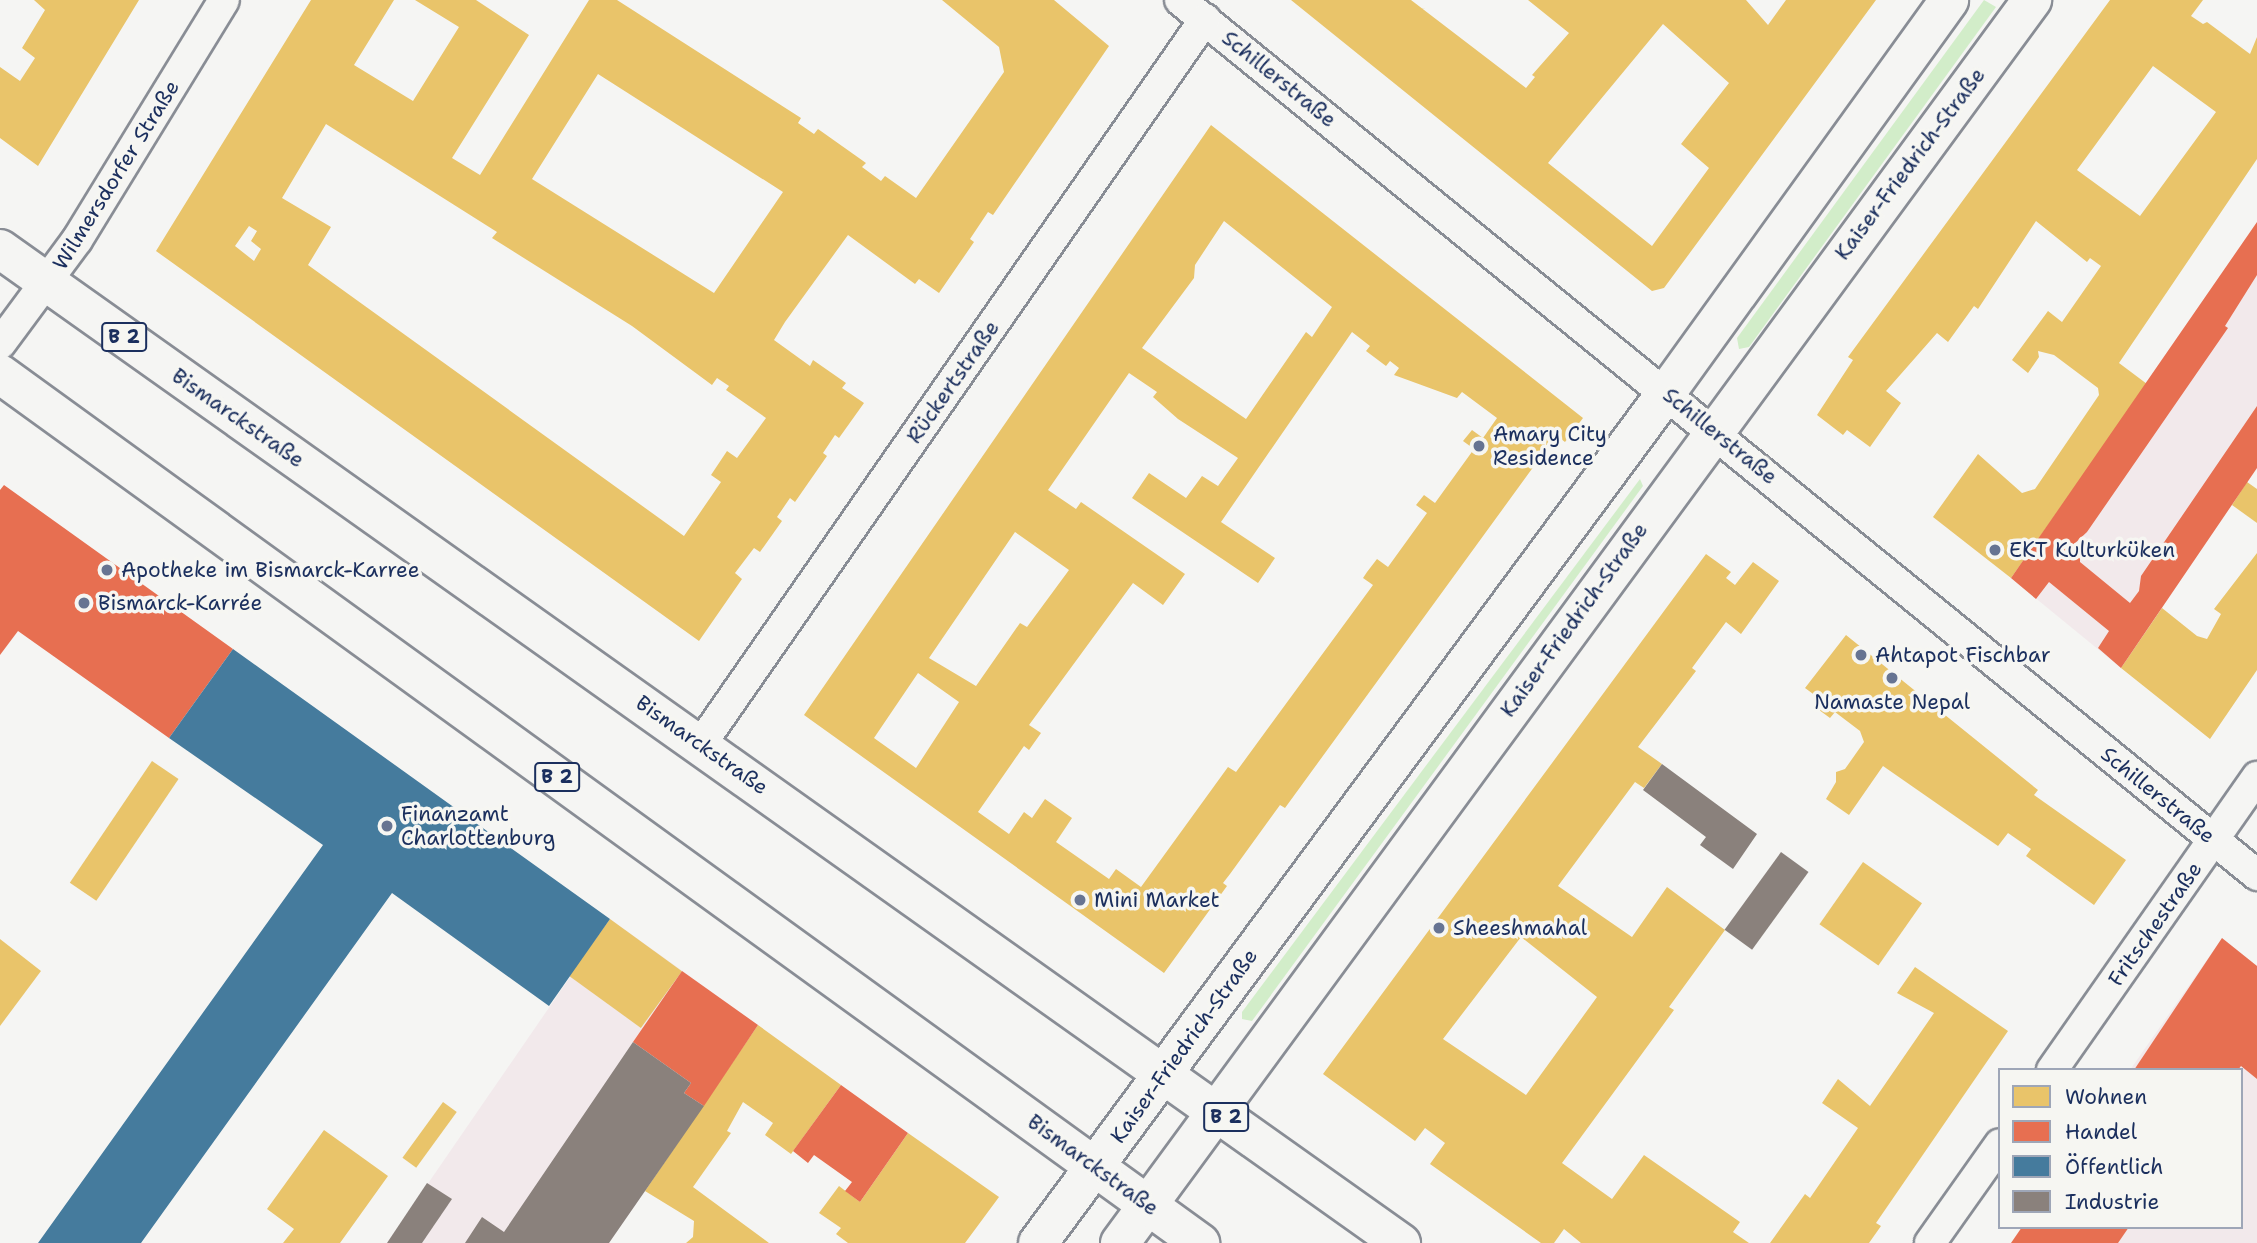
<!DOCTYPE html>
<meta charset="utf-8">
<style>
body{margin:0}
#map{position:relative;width:2257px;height:1243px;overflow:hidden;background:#f5f5f3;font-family:"Shantell Sans",sans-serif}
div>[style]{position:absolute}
.built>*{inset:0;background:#f2e9eb}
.green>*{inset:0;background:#d2edc9}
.homes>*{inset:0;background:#e9c46a;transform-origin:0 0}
.shops>*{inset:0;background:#e76f51}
.public>*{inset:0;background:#457b9d}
.industry>*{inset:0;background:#8a817c;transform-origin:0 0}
.roads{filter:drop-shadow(2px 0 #898d95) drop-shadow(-2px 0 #898d95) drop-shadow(0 2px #898d95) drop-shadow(0 -2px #898d95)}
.minor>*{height:30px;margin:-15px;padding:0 15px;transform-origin:15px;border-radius:15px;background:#f5f5f3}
.secondary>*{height:38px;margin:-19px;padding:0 19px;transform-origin:19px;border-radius:19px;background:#f5f5f3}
.primary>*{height:38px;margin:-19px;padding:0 19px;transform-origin:19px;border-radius:19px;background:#f5f5f3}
.dots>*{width:19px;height:19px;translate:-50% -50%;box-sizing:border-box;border:4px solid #f6f6f2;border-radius:50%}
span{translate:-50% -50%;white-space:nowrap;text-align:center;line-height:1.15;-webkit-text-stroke:7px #f6f6f2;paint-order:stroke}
.shield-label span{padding:2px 5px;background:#f6f6f2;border:2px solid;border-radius:5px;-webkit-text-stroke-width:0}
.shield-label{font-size:19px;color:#1b2f5e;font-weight:700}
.street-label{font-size:21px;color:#1b2f5e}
.poi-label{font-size:21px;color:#1b2f5e}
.left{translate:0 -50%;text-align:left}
.legend{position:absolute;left:1998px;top:1068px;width:245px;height:161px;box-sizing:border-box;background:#f6f6f2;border:2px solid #9ea6b7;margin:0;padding:9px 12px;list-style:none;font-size:21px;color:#1b2f5e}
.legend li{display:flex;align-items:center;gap:14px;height:35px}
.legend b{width:35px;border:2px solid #9ea6b7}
</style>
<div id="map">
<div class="built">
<i style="clip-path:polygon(2257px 222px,2257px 468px,2121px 668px,2011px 578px)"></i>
<i style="clip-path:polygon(610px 919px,758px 1025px,609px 1243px,387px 1243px)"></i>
<i style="clip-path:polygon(2222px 938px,2257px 966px,2257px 1243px,2011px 1243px,2022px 1227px,2241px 1227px,2241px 1070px,2130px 1070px)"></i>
</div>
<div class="green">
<i style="clip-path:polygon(1984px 0,1996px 7px,1749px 347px,1739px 349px,1737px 338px)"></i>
<i style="clip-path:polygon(1640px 479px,1643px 486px,1252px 1021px,1242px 1019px,1242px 1012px)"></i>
</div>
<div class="homes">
<i style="clip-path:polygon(34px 0,139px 0,38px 166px,0 138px,0 67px,20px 81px,35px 58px,22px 48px,45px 10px)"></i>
<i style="clip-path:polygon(evenodd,311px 0,394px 0,354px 65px,413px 101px,459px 27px,415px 0,476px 0,529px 35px,452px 158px,480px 175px,589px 0,617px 0,801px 118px,798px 123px,814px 134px,818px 129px,866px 163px,862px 167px,881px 181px,885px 176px,916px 198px,1004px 72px,999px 47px,942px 0,1054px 0,1109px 46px,993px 215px,988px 212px,970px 239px,974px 242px,939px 293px,919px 279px,915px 284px,848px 235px,785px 322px,774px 340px,810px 366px,813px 360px,846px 383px,842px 388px,864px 403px,839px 438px,835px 435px,823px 453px,827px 456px,795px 502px,790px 498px,777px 517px,782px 521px,760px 552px,754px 548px,735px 573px,742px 579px,699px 641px,156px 251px,311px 0,598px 74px,783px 192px,714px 293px,532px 179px,598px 74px,311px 0,326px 124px,497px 232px,492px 238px,632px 326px,712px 385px,717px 378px,729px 386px,726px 390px,766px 418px,737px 458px,727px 451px,711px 475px,721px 482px,684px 536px,308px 265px,331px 227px,282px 198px,326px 124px,311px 0,249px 226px,257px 231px,251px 241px,261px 249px,254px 261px,235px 246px,249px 226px)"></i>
<i style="clip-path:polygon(evenodd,1291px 0,1411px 0,1526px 88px,1535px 77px,1532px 75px,1569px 33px,1528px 0,1746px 0,1768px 25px,1786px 0,1876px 0,1664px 288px,1652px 291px,1291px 0,1663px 24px,1729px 83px,1681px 144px,1709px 168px,1652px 246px,1548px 163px,1663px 24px)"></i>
<i style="clip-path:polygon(evenodd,2110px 0,2203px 0,2191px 16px,2203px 24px,2207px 22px,2250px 54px,2257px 37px,2257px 159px,2119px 363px,2147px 384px,2011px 578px,1933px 517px,1978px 454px,2022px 493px,2035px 489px,2099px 395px,2098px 388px,2054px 355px,2038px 351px,2039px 357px,2028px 373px,2012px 360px,2048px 311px,2062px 322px,2101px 266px,2090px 258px,2087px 262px,2036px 221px,1978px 309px,1974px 306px,1948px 342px,1937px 333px,1886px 391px,1901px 403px,1870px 447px,1847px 430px,1843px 435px,1817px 415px,1853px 360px,1848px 357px,2110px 0,2153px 66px,2216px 112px,2140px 216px,2077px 170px,2153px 66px)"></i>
<i style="clip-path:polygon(evenodd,1211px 125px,1583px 418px,1565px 442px,1557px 436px,1553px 440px,1285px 808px,1280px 805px,1230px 874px,1223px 883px,1227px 886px,1164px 973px,804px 715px,1211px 125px,1224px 221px,1332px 307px,1312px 337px,1306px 332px,1246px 419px,1142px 348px,1194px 278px,1195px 265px,1224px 221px,1211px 125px,1352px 332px,1370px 346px,1366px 351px,1386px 366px,1390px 361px,1399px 368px,1394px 375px,1457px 398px,1462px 392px,1497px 418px,1483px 438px,1472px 430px,1463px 441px,1474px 449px,1435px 503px,1424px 495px,1416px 505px,1427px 513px,1388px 567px,1377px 559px,1367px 572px,1363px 578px,1373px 585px,1236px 772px,1228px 767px,1141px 887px,1116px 869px,1109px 879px,1056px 842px,1072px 818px,1045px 799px,1032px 818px,1024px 812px,1009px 834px,978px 812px,1024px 746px,1029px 750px,1041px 733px,1029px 725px,1133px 583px,1163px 605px,1185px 574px,1081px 502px,1076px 509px,1048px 490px,1129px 373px,1157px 392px,1153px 397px,1178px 419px,1238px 458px,1218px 486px,1202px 476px,1186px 498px,1149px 473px,1132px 498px,1258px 583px,1275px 558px,1221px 522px,1352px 332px,1211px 125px,1015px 532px,1069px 570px,1027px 627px,1020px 623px,976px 686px,929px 658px,1015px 532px,1211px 125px,918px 673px,959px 702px,916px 768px,874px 738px,918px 673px)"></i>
<i style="clip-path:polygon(2247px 482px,2257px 489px,2257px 523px,2232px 505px)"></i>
<i style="clip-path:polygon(2257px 553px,2257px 670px,2210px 739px,2121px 668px,2162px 608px,2197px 636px,2207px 639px,2221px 614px,2214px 609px)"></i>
<i style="clip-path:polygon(evenodd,1706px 554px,1731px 572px,1726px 578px,1735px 585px,1753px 562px,1779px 581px,1741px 634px,1726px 622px,1692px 668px,1696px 671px,1638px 747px,1662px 764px,1644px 788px,1635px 782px,1558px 886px,1632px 937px,1667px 887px,1725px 930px,1669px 1007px,1674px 1010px,1562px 1163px,1612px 1199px,1644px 1155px,1740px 1222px,1733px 1232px,1749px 1243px,1581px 1243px,1564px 1229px,1554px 1243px,1541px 1243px,1430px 1164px,1445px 1143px,1425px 1128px,1415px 1141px,1323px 1074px,1706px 554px,1521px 937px,1597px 997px,1526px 1095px,1443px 1039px,1521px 937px)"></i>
<i style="clip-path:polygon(1846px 635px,2038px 790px,2034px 795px,2126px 860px,2094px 905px,2026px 856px,2031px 849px,2008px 833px,1998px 846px,1883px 766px,1849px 815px,1826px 799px,1836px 782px,1836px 772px,1845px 769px,1864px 742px,1860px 731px,1835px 712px,1830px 718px,1815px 707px,1820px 699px,1805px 688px)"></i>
<i style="left:152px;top:761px;width:32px;height:147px;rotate:34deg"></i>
<i style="left:1863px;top:862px;width:72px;height:76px;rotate:35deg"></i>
<i style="left:610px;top:919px;width:89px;height:70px;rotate:36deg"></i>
<i style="clip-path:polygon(0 939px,41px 971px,0 1026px)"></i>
<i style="clip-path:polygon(1915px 967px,2008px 1031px,1876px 1223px,1881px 1226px,1869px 1243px,1770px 1243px,1805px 1194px,1810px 1198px,1858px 1128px,1822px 1103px,1838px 1079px,1870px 1106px,1934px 1013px,1897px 993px)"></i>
<i style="clip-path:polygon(758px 1025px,841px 1085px,791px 1154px,765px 1135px,773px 1123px,743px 1102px,727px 1131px,731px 1133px,693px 1187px,769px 1243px,686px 1243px,693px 1237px,694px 1221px,645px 1191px)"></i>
<i style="left:443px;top:1102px;width:17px;height:69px;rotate:36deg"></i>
<i style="clip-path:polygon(324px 1130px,388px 1176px,340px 1243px,283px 1243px,294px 1229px,267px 1209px)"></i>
<i style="clip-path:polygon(908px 1133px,999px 1197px,965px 1243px,848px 1243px,836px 1234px,841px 1228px,819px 1213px,839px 1186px,860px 1202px)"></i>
</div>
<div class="shops">
<i style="clip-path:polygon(2257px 222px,2257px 275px,2225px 326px,2228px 328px,2087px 532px,2072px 546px,2080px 553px,2080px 562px,2130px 603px,2139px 591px,2141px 576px,2257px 406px,2257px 468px,2121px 668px,2098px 648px,2109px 631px,2049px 582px,2036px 599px,2011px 578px)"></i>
<i style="clip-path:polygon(4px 485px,233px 649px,169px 738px,18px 631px,0 655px,0 490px)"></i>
<i style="clip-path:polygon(2222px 938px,2257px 966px,2257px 1079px,2241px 1066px,2238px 1070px,2134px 1070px)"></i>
<i style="clip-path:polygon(682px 971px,758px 1025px,704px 1106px,684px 1093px,691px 1083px,633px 1042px)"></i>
<i style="clip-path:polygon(841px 1085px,908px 1133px,860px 1202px,845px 1191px,852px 1182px,814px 1155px,808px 1163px,793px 1151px)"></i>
<i style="clip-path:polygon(2022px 1227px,2129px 1227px,2118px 1243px,2011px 1243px)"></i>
</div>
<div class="public">
<i style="clip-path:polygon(233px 649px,610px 919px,549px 1006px,392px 893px,141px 1243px,38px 1243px,323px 845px,169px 738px)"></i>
</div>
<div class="industry">
<i style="clip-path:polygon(1662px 764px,1757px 834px,1733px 869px,1700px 845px,1706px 837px,1643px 790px)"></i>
<i style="left:1781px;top:852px;width:34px;height:96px;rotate:36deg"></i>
<i style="clip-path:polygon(633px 1042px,691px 1083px,684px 1093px,704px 1106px,609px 1243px,465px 1243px,482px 1217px,504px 1232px)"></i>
<i style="clip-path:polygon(427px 1183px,452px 1199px,422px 1243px,387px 1243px)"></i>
</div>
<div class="roads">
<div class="minor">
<i style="left:1180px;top:0;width:1388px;rotate:39.09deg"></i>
<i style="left:0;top:344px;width:129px;rotate:-53.5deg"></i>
<i style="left:77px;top:240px;width:281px;rotate:-58.5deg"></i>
<i style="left:701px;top:744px;width:883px;rotate:-55.19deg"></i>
<i style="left:2052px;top:1070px;width:358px;rotate:-55deg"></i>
<i style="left:1930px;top:1243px;width:121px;rotate:-54.7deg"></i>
</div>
<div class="secondary">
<i style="left:1038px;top:1243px;width:1057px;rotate:-53.54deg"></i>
<i style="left:1666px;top:393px;width:484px;rotate:-54.2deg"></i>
<i style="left:1120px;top:1243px;width:1542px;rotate:-53.73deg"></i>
</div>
<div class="primary">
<i style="left:0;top:249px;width:1718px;rotate:35.36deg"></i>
<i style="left:0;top:374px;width:1482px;rotate:35.91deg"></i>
</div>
</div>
<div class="dots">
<i style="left:1479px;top:446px;background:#677492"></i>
<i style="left:1995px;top:550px;background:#677492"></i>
<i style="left:107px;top:570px;background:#677492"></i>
<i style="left:84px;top:603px;background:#677492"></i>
<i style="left:1861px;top:655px;background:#677492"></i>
<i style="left:1892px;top:678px;background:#677492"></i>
<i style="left:387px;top:826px;background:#677492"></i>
<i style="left:1080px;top:900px;background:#677492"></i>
<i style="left:1439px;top:928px;background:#677492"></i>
</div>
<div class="shield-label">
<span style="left:124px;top:337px">B 2</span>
<span style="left:557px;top:777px">B 2</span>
<span style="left:1226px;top:1117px">B 2</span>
</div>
<div class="street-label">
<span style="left:1279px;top:79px;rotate:39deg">Schillerstraße</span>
<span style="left:1910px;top:164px;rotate:-53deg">Kaiser-Friedrich-Straße</span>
<span style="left:116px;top:175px;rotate:-58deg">Wilmersdorfer Straße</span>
<span style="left:953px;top:382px;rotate:-55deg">Rückertstraße</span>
<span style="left:238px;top:418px;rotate:35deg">Bismarckstraße</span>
<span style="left:1720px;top:436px;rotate:39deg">Schillerstraße</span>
<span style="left:1574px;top:620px;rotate:-54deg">Kaiser-Friedrich-Straße</span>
<span style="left:702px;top:745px;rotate:35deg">Bismarckstraße</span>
<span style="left:2158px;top:795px;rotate:39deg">Schillerstraße</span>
<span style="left:2155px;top:924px;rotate:-55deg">Fritschestraße</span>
<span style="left:1184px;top:1046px;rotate:-54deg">Kaiser-Friedrich-Straße</span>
<span style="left:1093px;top:1165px;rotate:36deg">Bismarckstraße</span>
</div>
<div class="poi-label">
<span class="left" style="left:1493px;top:446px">Amary City<br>Residence</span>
<span class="left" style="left:2009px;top:550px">EKT Kulturküken</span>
<span class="left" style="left:121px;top:570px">Apotheke im Bismarck-Karree</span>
<span class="left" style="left:98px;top:603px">Bismarck-Karrée</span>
<span class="left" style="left:1875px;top:655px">Ahtapot Fischbar</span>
<span style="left:1892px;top:702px">Namaste Nepal</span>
<span class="left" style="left:401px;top:826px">Finanzamt<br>Charlottenburg</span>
<span class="left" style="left:1094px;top:900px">Mini Market</span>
<span class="left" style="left:1453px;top:928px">Sheeshmahal</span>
</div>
<ul class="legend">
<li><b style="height:19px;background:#e9c46a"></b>Wohnen</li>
<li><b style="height:19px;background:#e76f51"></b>Handel</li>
<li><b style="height:19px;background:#457b9d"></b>Öffentlich</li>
<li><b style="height:19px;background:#8a817c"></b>Industrie</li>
</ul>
</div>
